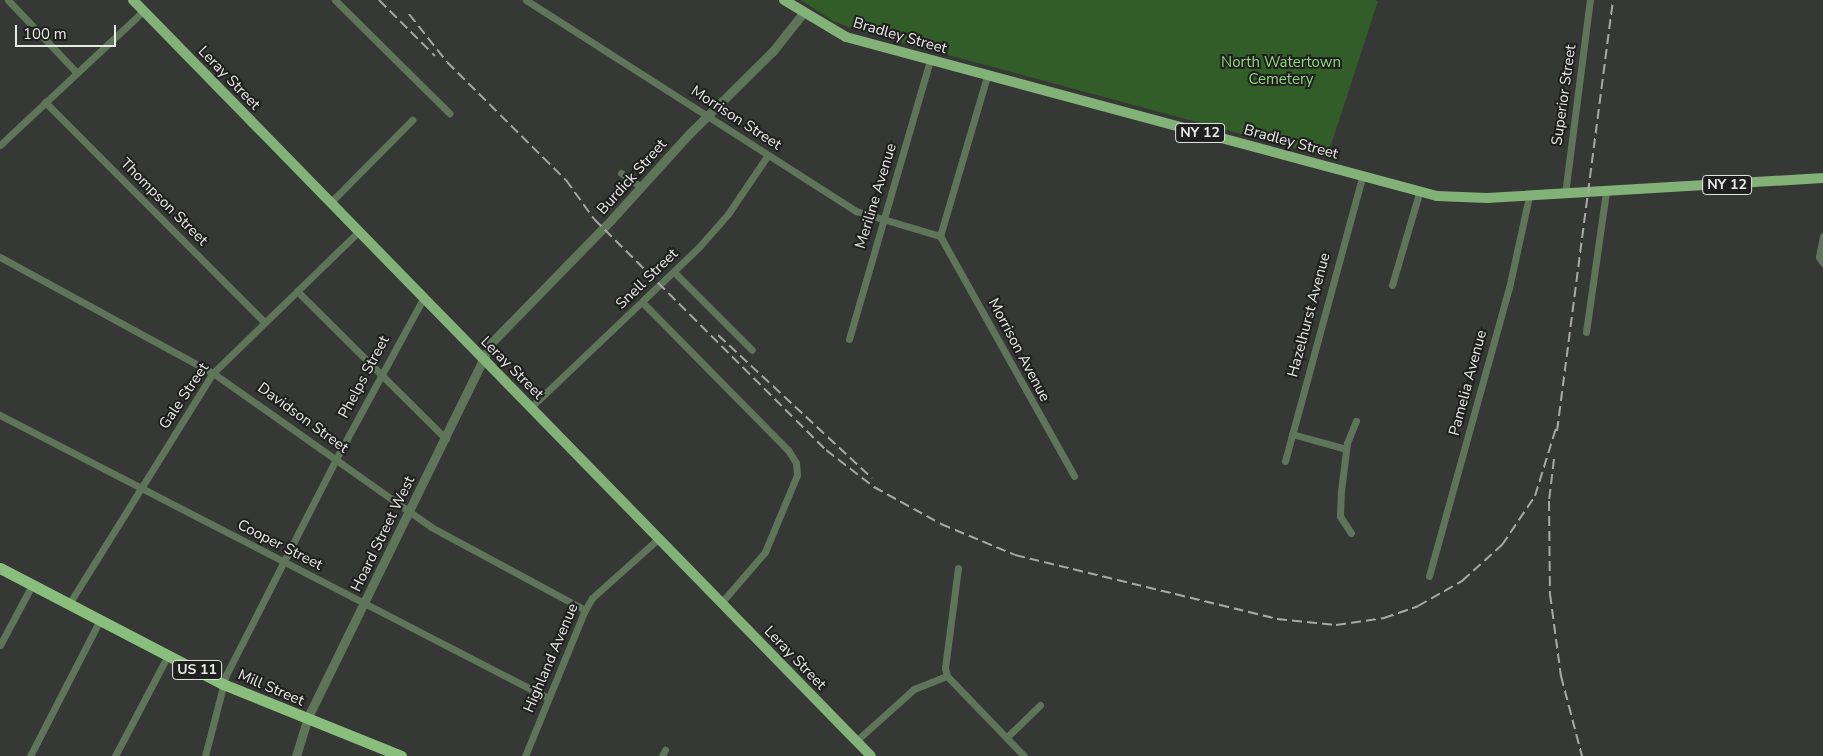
<!DOCTYPE html>
<style>
body{margin:0}
#map{position:relative;width:1823px;height:756px;overflow:hidden;background:#363835;font-family:"Nunito Sans",sans-serif}
div>[style]{position:absolute}
.green>*{inset:0;background:#335d28}
.minor>*{height:7px;margin:-3.5px;padding:0 3.5px;transform-origin:3.5px;border-radius:3.5px;background:#5e7559}
.tertiary>*{height:9px;margin:-4.5px;padding:0 4.5px;transform-origin:4.5px;border-radius:4.5px;background:#5e7559}
.primary>*{height:10px;margin:-5px;padding:0 5px;transform-origin:5px;border-radius:5px;background:#82b277}
.trunk>*{height:11px;margin:-5.5px;padding:0 5.5px;transform-origin:5.5px;border-radius:5.5px;background:#89be7d}
.rail>*{height:2px;margin-top:-1px;transform-origin:0;background:repeating-linear-gradient(90deg,#a8a9a7 0 10px,transparent 0 15px)}
span{translate:-50% -50%;white-space:nowrap;text-align:center;line-height:1.15;-webkit-text-stroke:4px #1e1f1e;paint-order:stroke}
.shield-label span{padding:1px 4px;background:#1e1f1e;border:1px solid;border-radius:4px;-webkit-text-stroke-width:0}
.shield-label{font-size:14px;color:#e9eae8;font-weight:700}
.street-label{font-size:15px;color:#e9eae8}
.park-label{font-size:15px;color:#90d97e}
.scale{position:absolute;left:15px;top:25px;width:101px;height:22px;box-sizing:border-box;border:2px solid #e9eae8;border-top:0;padding-left:6px;font-size:15px;line-height:18px;white-space:nowrap;color:#e9eae8;-webkit-text-stroke:4px #1e1f1e;paint-order:stroke}
</style>
<div id="map">
<div class="green">
<i style="clip-path:polygon(801px 0,1375px 0,1378px 1px,1327px 157px,859px 31px,833px 21px)"></i>
</div>
<div class="minor">
<i style="left:8px;top:0;width:99px;rotate:46.6deg"></i>
<i style="left:335px;top:0;width:161px;rotate:44.7deg"></i>
<i style="left:526px;top:0;width:392px;rotate:32.6deg"></i>
<i style="left:856px;top:211px;width:88px;rotate:16.6deg"></i>
<i style="left:45px;top:102px;width:310px;rotate:45.1deg"></i>
<i style="left:0;top:145px;width:196px;rotate:-43.1deg"></i>
<i style="left:621px;top:173px;width:24px;rotate:35deg"></i>
<i style="left:1565px;top:194px;width:196px;rotate:-82.7deg"></i>
<i style="left:330px;top:203px;width:117px;rotate:-45.3deg"></i>
<i style="left:940px;top:236px;width:275px;rotate:60.8deg"></i>
<i style="left:940px;top:236px;width:167px;rotate:-73.6deg"></i>
<i style="left:1823px;top:236px;width:21px;rotate:101deg"></i>
<i style="left:1819px;top:257px;width:7px;rotate:56deg"></i>
<i style="left:0;top:257px;width:243px;rotate:28.6deg"></i>
<i style="left:213px;top:373px;width:267px;rotate:35.2deg"></i>
<i style="left:431px;top:527px;width:175px;rotate:28.3deg"></i>
<i style="left:674px;top:272px;width:110px;rotate:45deg"></i>
<i style="left:1392px;top:285px;width:96px;rotate:-73.6deg"></i>
<i style="left:297px;top:291px;width:210px;rotate:44.8deg"></i>
<i style="left:643px;top:303px;width:206px;rotate:45.4deg"></i>
<i style="left:788px;top:450px;width:15px;rotate:58deg"></i>
<i style="left:796px;top:463px;width:12px;rotate:85deg"></i>
<i style="left:797px;top:475px;width:83px;rotate:112.6deg"></i>
<i style="left:765px;top:552px;width:67px;rotate:130.8deg"></i>
<i style="left:1586px;top:332px;width:142px;rotate:-81.9deg"></i>
<i style="left:849px;top:339px;width:290px;rotate:-73.8deg"></i>
<i style="left:530px;top:408px;width:233px;rotate:-43.6deg"></i>
<i style="left:699px;top:247px;width:44px;rotate:-48.7deg"></i>
<i style="left:728px;top:214px;width:71px;rotate:-55.9deg"></i>
<i style="left:0;top:415px;width:617px;rotate:27.31deg"></i>
<i style="left:1292px;top:434px;width:56px;rotate:15.5deg"></i>
<i style="left:1285px;top:461px;width:293px;rotate:-74.8deg"></i>
<i style="left:1351px;top:533px;width:20px;rotate:-123deg"></i>
<i style="left:1340px;top:516px;width:25px;rotate:-88deg"></i>
<i style="left:1341px;top:491px;width:48px;rotate:-82.9deg"></i>
<i style="left:1347px;top:443px;width:24px;rotate:-68deg"></i>
<i style="left:958px;top:568px;width:101px;rotate:97.4deg"></i>
<i style="left:945px;top:668px;width:8px;rotate:76deg"></i>
<i style="left:947px;top:676px;width:111px;rotate:46.1deg"></i>
<i style="left:1429px;top:576px;width:299px;rotate:-74.5deg"></i>
<i style="left:1509px;top:288px;width:94px;rotate:-77.7deg"></i>
<i style="left:69px;top:604px;width:272px;rotate:-58.1deg"></i>
<i style="left:213px;top:373px;width:202px;rotate:-44.2deg"></i>
<i style="left:0;top:645px;width:68px;rotate:-61.9deg"></i>
<i style="left:1007px;top:737px;width:46px;rotate:-44.1deg"></i>
<i style="left:856px;top:741px;width:78px;rotate:-41.9deg"></i>
<i style="left:914px;top:689px;width:35px;rotate:-22deg"></i>
<i style="left:30px;top:756px;width:153px;rotate:-62.8deg"></i>
<i style="left:115px;top:756px;width:114px;rotate:-62.3deg"></i>
<i style="left:205px;top:756px;width:84px;rotate:-75.5deg"></i>
<i style="left:226px;top:675px;width:242px;rotate:-63deg"></i>
<i style="left:336px;top:459px;width:182px;rotate:-61.5deg"></i>
<i style="left:525px;top:756px;width:158px;rotate:-67.7deg"></i>
<i style="left:585px;top:610px;width:14px;rotate:-60deg"></i>
<i style="left:592px;top:598px;width:89px;rotate:-41.8deg"></i>
<i style="left:662px;top:756px;width:7px;rotate:-63deg"></i>
</div>
<div class="tertiary">
<i style="left:296px;top:756px;width:39px;rotate:-73deg"></i>
<i style="left:307px;top:719px;width:419px;rotate:-63.9deg"></i>
<i style="left:491px;top:343px;width:172px;rotate:-45.7deg"></i>
<i style="left:611px;top:220px;width:116px;rotate:-47.8deg"></i>
<i style="left:689px;top:134px;width:118px;rotate:-44.7deg"></i>
<i style="left:773px;top:51px;width:48px;rotate:-51.7deg"></i>
</div>
<div class="primary">
<i style="left:133px;top:0;width:1056px;rotate:45.69deg"></i>
<i style="left:784px;top:0;width:72px;rotate:30.8deg"></i>
<i style="left:846px;top:37px;width:612px;rotate:15.06deg"></i>
<i style="left:1437px;top:196px;width:50px;rotate:2.3deg"></i>
<i style="left:1487px;top:198px;width:337px;rotate:-3.4deg"></i>
</div>
<div class="trunk">
<i style="left:0;top:568px;width:251px;rotate:27.5deg"></i>
<i style="left:223px;top:684px;width:192px;rotate:22deg"></i>
</div>
<div class="rail">
<i style="left:379px;top:0;width:79px;rotate:45deg"></i>
<i style="left:409px;top:14px;width:61px;rotate:51.6deg"></i>
<i style="left:447px;top:62px;width:168px;rotate:44.8deg"></i>
<i style="left:566px;top:180px;width:48px;rotate:54.3deg"></i>
<i style="left:594px;top:219px;width:327px;rotate:44.9deg"></i>
<i style="left:826px;top:450px;width:61px;rotate:37.6deg"></i>
<i style="left:874px;top:487px;width:77px;rotate:28.9deg"></i>
<i style="left:941px;top:524px;width:80px;rotate:22.7deg"></i>
<i style="left:1015px;top:555px;width:270px;rotate:13.7deg"></i>
<i style="left:1277px;top:619px;width:59px;rotate:5.8deg"></i>
<i style="left:1336px;top:625px;width:49px;rotate:-8.3deg"></i>
<i style="left:1384px;top:618px;width:36px;rotate:-19deg"></i>
<i style="left:1418px;top:606px;width:51px;rotate:-29.6deg"></i>
<i style="left:1462px;top:581px;width:54px;rotate:-42deg"></i>
<i style="left:1502px;top:545px;width:59px;rotate:-56deg"></i>
<i style="left:1535px;top:496px;width:74px;rotate:-72.8deg"></i>
<i style="left:718px;top:335px;width:210px;rotate:42.9deg"></i>
<i style="left:1557px;top:431px;width:435px;rotate:-82.6deg"></i>
<i style="left:1554px;top:459px;width:42px;rotate:96.8deg"></i>
<i style="left:1549px;top:501px;width:93px;rotate:89.4deg"></i>
<i style="left:1550px;top:594px;width:83px;rotate:82.4deg"></i>
<i style="left:1561px;top:676px;width:83px;rotate:75.3deg"></i>
</div>
<div class="shield-label">
<span style="left:1200px;top:133px">NY 12</span>
<span style="left:1727px;top:185px">NY 12</span>
<span style="left:197px;top:670px">US 11</span>
</div>
<div class="street-label">
<span style="left:900px;top:36px;rotate:16deg">Bradley Street</span>
<span style="left:229px;top:78px;rotate:46deg">Leray Street</span>
<span style="left:1564px;top:95px;rotate:-82deg">Superior Street</span>
<span style="left:736px;top:118px;rotate:33deg">Morrison Street</span>
<span style="left:1291px;top:142px;rotate:15deg">Bradley Street</span>
<span style="left:632px;top:177px;rotate:-48deg">Burdick Street</span>
<span style="left:876px;top:196px;rotate:-73deg">Meriline Avenue</span>
<span style="left:164px;top:202px;rotate:45deg">Thompson Street</span>
<span style="left:647px;top:279px;rotate:-44deg">Snell Street</span>
<span style="left:1309px;top:315px;rotate:-75deg">Hazelhurst Avenue</span>
<span style="left:1019px;top:350px;rotate:62deg">Morrison Avenue</span>
<span style="left:512px;top:368px;rotate:45deg">Leray Street</span>
<span style="left:364px;top:377px;rotate:-62deg">Phelps Street</span>
<span style="left:1468px;top:383px;rotate:-75deg">Pamelia Avenue</span>
<span style="left:184px;top:396px;rotate:-56deg">Gale Street</span>
<span style="left:303px;top:418px;rotate:36deg">Davidson Street</span>
<span style="left:383px;top:534px;rotate:-64deg">Hoard Street West</span>
<span style="left:280px;top:545px;rotate:27deg">Cooper Street</span>
<span style="left:551px;top:658px;rotate:-67deg">Highland Avenue</span>
<span style="left:795px;top:658px;rotate:46deg">Leray Street</span>
<span style="left:271px;top:688px;rotate:23deg">Mill Street</span>
</div>
<div class="park-label">
<span style="left:1281px;top:71px">North Watertown<br>Cemetery</span>
</div>
<div class="scale">100 m</div>
</div>
